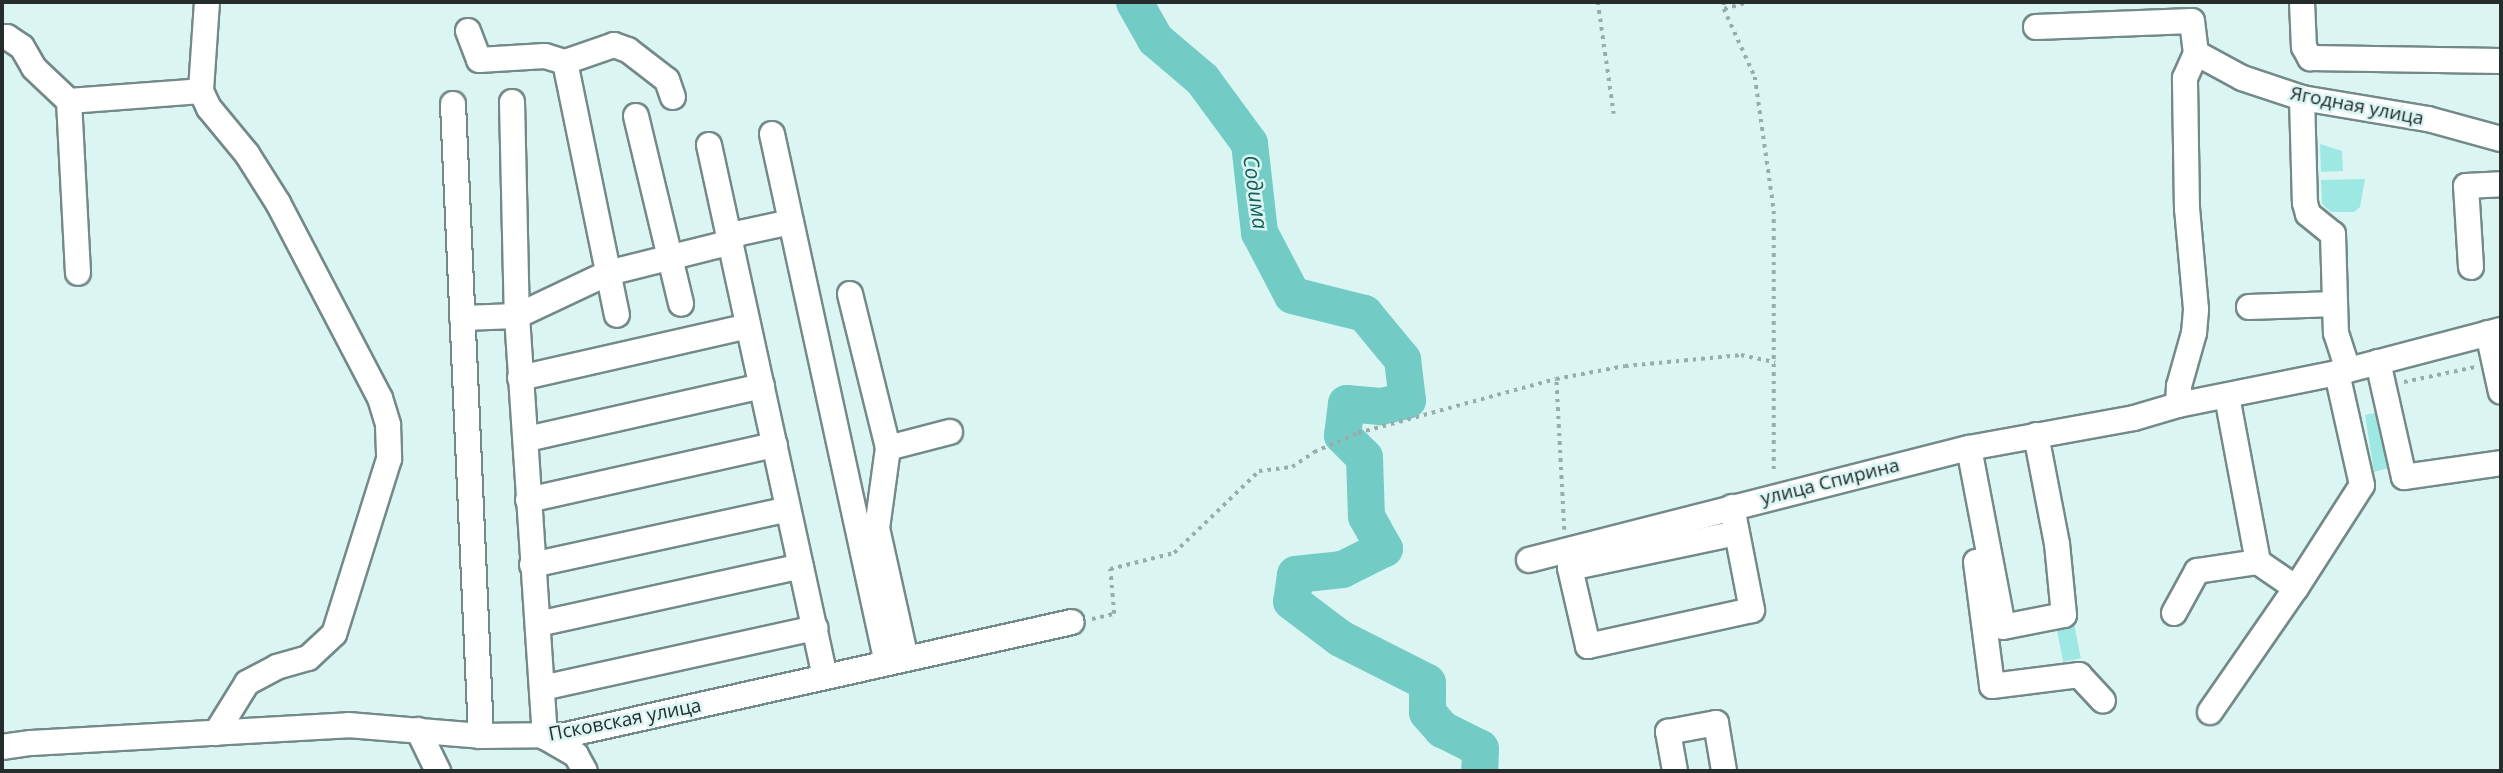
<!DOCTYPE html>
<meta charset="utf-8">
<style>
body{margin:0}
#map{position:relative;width:2503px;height:773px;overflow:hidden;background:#dbf5f3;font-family:"Open Sans",sans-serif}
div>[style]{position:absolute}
.green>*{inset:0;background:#9de8e3;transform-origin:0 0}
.river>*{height:37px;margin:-18.5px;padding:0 18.5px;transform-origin:18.5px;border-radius:18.5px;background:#72cbc5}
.path>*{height:3.5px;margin-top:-1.75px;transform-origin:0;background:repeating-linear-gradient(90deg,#98acaa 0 3.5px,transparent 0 8.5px)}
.roads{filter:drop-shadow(2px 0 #738a88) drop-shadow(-2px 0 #738a88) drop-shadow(0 2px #738a88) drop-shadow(0 -2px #738a88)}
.minor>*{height:24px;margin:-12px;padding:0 12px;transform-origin:12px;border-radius:12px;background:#fff}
span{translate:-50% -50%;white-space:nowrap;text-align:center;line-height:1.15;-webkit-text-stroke:5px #dbf5f3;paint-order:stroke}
.street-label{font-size:19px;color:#242d2c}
.water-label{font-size:21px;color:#125e5a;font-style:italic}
.frame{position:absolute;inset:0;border:4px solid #242d2c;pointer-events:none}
</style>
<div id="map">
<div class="green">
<i style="clip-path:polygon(2320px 144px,2342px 151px,2343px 171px,2321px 172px)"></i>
<i style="clip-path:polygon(2365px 179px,2360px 207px,2354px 212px,2331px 212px,2322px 204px,2321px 180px)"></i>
<i style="clip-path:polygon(2379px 412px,2392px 467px,2374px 472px,2365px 415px)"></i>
<i style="left:2073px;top:618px;width:41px;height:18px;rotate:79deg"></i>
</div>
<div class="river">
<i style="left:1134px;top:2px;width:43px;rotate:60.4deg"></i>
<i style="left:1155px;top:39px;width:62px;rotate:40.4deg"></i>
<i style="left:1202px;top:79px;width:79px;rotate:53.7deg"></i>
<i style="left:1249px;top:143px;width:90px;rotate:83.6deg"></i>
<i style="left:1259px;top:232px;width:71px;rotate:62.4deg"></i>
<i style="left:1292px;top:295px;width:74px;rotate:14deg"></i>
<i style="left:1364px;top:313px;width:60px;rotate:50.4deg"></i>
<i style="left:1402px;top:359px;width:41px;rotate:83deg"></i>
<i style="left:1407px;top:400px;width:28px;rotate:167deg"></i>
<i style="left:1380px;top:406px;width:34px;rotate:-175deg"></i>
<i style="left:1346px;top:403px;width:32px;rotate:97deg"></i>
<i style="left:1342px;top:435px;width:31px;rotate:45deg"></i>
<i style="left:1364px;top:457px;width:59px;rotate:88.1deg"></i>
<i style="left:1366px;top:516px;width:37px;rotate:61deg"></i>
<i style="left:1384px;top:548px;width:47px;rotate:153.4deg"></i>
<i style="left:1342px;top:569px;width:47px;rotate:173.9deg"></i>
<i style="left:1295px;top:574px;width:27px;rotate:98deg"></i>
<i style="left:1291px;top:601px;width:61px;rotate:37.1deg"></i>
<i style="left:1340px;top:638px;width:97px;rotate:26.8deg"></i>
<i style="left:1427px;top:682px;width:30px;rotate:90deg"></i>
<i style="left:1427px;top:712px;width:23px;rotate:49deg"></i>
<i style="left:1442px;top:729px;width:42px;rotate:26.6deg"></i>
<i style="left:1480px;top:748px;width:23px;rotate:92deg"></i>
</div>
<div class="path">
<i style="left:1598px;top:2px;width:113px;rotate:81.9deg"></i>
<i style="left:1724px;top:2px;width:7px;rotate:90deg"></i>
<i style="left:1724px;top:9px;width:26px;rotate:-16deg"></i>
<i style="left:1724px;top:9px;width:75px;rotate:65.5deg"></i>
<i style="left:1755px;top:77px;width:135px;rotate:81.9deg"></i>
<i style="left:1774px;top:211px;width:263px;rotate:90deg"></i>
<i style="left:2404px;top:382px;width:73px;rotate:-11.9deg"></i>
<i style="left:1564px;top:530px;width:151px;rotate:-93deg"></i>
<i style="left:1556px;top:379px;width:70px;rotate:-10.7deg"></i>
<i style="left:1625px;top:366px;width:117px;rotate:-5.4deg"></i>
<i style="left:1741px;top:355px;width:35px;rotate:12deg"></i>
<i style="left:1092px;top:619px;width:23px;rotate:-13deg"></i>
<i style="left:1114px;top:614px;width:45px;rotate:-95.1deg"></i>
<i style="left:1110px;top:569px;width:66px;rotate:-14deg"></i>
<i style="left:1174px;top:553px;width:118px;rotate:-44deg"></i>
<i style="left:1259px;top:471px;width:33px;rotate:-7deg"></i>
<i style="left:1292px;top:467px;width:27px;rotate:-34deg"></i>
<i style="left:1314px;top:452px;width:48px;rotate:-23.4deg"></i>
<i style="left:1358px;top:433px;width:205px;rotate:-15.3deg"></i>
</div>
<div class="roads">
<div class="minor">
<i style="left:207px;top:2px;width:89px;rotate:93.9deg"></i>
<i style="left:201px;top:91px;width:19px;rotate:65deg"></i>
<i style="left:209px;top:108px;width:60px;rotate:50.4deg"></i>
<i style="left:247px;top:154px;width:58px;rotate:57.7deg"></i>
<i style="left:278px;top:203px;width:220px;rotate:62.4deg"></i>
<i style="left:380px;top:398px;width:28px;rotate:73deg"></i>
<i style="left:388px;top:425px;width:34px;rotate:88deg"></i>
<i style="left:389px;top:459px;width:183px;rotate:107.4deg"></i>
<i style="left:334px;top:634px;width:35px;rotate:137deg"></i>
<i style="left:308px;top:658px;width:32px;rotate:164deg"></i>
<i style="left:277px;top:667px;width:34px;rotate:152deg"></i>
<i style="left:247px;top:683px;width:59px;rotate:121.8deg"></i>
<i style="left:2302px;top:2px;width:45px;rotate:87.5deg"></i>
<i style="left:2304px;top:47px;width:13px;rotate:61deg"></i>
<i style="left:2310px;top:58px;width:191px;rotate:0.9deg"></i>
<i style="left:2036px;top:27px;width:156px;rotate:-2.2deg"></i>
<i style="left:2192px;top:21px;width:32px;rotate:83deg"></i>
<i style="left:2196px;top:53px;width:52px;rotate:28.5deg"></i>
<i style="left:2242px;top:78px;width:63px;rotate:18.4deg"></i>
<i style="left:2302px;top:98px;width:128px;rotate:9.5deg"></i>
<i style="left:2428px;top:119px;width:76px;rotate:15.3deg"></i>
<i style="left:468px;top:31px;width:31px;rotate:69deg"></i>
<i style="left:479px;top:60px;width:66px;rotate:-3.5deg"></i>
<i style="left:545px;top:56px;width:21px;rotate:17deg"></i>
<i style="left:565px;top:62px;width:52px;rotate:-19.1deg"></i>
<i style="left:614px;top:45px;width:15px;rotate:20deg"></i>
<i style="left:628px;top:50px;width:49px;rotate:37.6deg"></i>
<i style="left:667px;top:80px;width:18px;rotate:71deg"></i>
<i style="left:2px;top:37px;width:5px"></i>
<i style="left:7px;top:37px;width:18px;rotate:34deg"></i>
<i style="left:22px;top:47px;width:24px;rotate:60deg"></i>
<i style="left:34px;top:68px;width:48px;rotate:43.3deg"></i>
<i style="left:69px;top:101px;width:132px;rotate:-4.3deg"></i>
<i style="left:565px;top:62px;width:258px;rotate:78.4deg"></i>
<i style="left:2302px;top:98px;width:105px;rotate:88.4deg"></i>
<i style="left:2305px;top:203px;width:11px;rotate:75deg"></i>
<i style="left:2308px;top:214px;width:32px;rotate:39deg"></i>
<i style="left:2333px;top:234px;width:99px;rotate:88.3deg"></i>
<i style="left:2336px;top:333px;width:39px;rotate:72deg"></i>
<i style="left:69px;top:101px;width:172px;rotate:87deg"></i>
<i style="left:512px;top:102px;width:214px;rotate:88.7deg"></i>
<i style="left:517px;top:316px;width:422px;rotate:86.2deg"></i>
<i style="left:545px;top:737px;width:36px;rotate:30deg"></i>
<i style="left:576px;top:755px;width:18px;rotate:61deg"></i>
<i style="left:453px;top:104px;width:633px;rotate:87.46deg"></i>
<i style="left:636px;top:116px;width:193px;rotate:76.5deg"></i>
<i style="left:772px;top:134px;width:541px;rotate:77.74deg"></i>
<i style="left:709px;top:145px;width:544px;rotate:77.7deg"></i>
<i style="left:2471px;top:267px;width:81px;rotate:-93.5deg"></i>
<i style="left:2466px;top:186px;width:35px;rotate:-3deg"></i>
<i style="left:850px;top:294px;width:159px;rotate:76.1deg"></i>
<i style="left:888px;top:448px;width:81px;rotate:97.8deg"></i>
<i style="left:877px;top:528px;width:134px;rotate:77.5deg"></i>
<i style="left:2249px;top:307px;width:86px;rotate:-2deg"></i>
<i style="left:462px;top:318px;width:55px;rotate:-2.1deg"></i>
<i style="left:517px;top:316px;width:101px;rotate:-25.3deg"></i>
<i style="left:608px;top:273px;width:115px;rotate:-14deg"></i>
<i style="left:720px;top:245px;width:23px;rotate:-31deg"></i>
<i style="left:740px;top:233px;width:52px;rotate:-12.2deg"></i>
<i style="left:2488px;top:333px;width:60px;rotate:77.6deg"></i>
<i style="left:2378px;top:362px;width:118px;rotate:77.3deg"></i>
<i style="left:2404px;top:477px;width:98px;rotate:-8.2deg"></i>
<i style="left:520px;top:378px;width:234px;rotate:-12.8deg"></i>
<i style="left:2178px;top:405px;width:162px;rotate:-11.4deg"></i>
<i style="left:2337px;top:373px;width:170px;rotate:-14.7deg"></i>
<i style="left:527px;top:439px;width:241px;rotate:-12.7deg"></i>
<i style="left:888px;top:448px;width:64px;rotate:-14.5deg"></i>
<i style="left:1969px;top:448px;width:182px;rotate:79.2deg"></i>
<i style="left:2003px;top:627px;width:62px;rotate:-11.1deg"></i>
<i style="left:2064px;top:615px;width:71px;rotate:-95.6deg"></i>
<i style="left:2057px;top:544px;width:111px;rotate:-100.9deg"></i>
<i style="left:528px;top:500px;width:253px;rotate:-12.6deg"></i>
<i style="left:1732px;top:507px;width:105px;rotate:79deg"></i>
<i style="left:1752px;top:610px;width:168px;rotate:167.6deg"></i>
<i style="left:1588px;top:646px;width:80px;rotate:-103deg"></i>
<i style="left:1570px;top:568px;width:170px;rotate:-11.9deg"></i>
<i style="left:1529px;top:560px;width:454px;rotate:-14.3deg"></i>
<i style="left:1969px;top:448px;width:168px;rotate:-10.3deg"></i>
<i style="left:2134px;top:418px;width:46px;rotate:-16.5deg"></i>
<i style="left:2178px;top:405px;width:19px;rotate:-87deg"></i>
<i style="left:2179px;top:386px;width:55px;rotate:-74.2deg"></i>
<i style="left:2194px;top:333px;width:24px;rotate:-85deg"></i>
<i style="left:2196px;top:309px;width:100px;rotate:-95.1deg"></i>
<i style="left:2187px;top:209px;width:131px;rotate:-90.9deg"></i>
<i style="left:2185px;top:78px;width:27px;rotate:-66deg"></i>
<i style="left:1976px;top:562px;width:125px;rotate:82.6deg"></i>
<i style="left:1992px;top:686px;width:88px;rotate:-7.2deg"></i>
<i style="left:2079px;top:675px;width:35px;rotate:47deg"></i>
<i style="left:2258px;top:562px;width:46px;rotate:34.4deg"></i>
<i style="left:532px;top:565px;width:262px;rotate:-12.3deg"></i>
<i style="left:2174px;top:613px;width:48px;rotate:-61.3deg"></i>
<i style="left:2197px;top:571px;width:62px;rotate:-8.4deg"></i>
<i style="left:2258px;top:562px;width:168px;rotate:-100.6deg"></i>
<i style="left:538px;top:624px;width:269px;rotate:-12.4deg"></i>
<i style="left:542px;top:688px;width:280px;rotate:-12.4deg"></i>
<i style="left:2210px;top:712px;width:151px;rotate:-55.3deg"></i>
<i style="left:2296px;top:588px;width:122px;rotate:-57.3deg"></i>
<i style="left:2362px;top:485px;width:115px;rotate:-102.6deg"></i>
<i style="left:418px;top:730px;width:46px;rotate:64deg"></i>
<i style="left:2px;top:747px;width:29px;rotate:-8deg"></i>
<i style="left:31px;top:743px;width:318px;rotate:-3.2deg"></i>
<i style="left:348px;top:725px;width:133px;rotate:4.7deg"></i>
<i style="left:481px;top:736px;width:85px;rotate:-0.7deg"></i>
<i style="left:566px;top:735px;width:518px;rotate:-12.59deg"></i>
<i style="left:1675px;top:771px;width:40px;rotate:-100deg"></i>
<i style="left:1668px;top:732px;width:49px;rotate:-10.6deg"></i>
<i style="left:1716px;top:723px;width:49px;rotate:80.5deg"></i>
</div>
</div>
<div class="street-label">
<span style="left:2357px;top:106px;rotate:11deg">Ягодная улица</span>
<span style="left:1830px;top:482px;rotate:-14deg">улица Спирина</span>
<span style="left:625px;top:720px;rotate:-11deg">Псковская улица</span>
</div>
<div class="water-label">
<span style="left:1256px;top:192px;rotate:82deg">Содима</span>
</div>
<div class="frame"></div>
</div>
